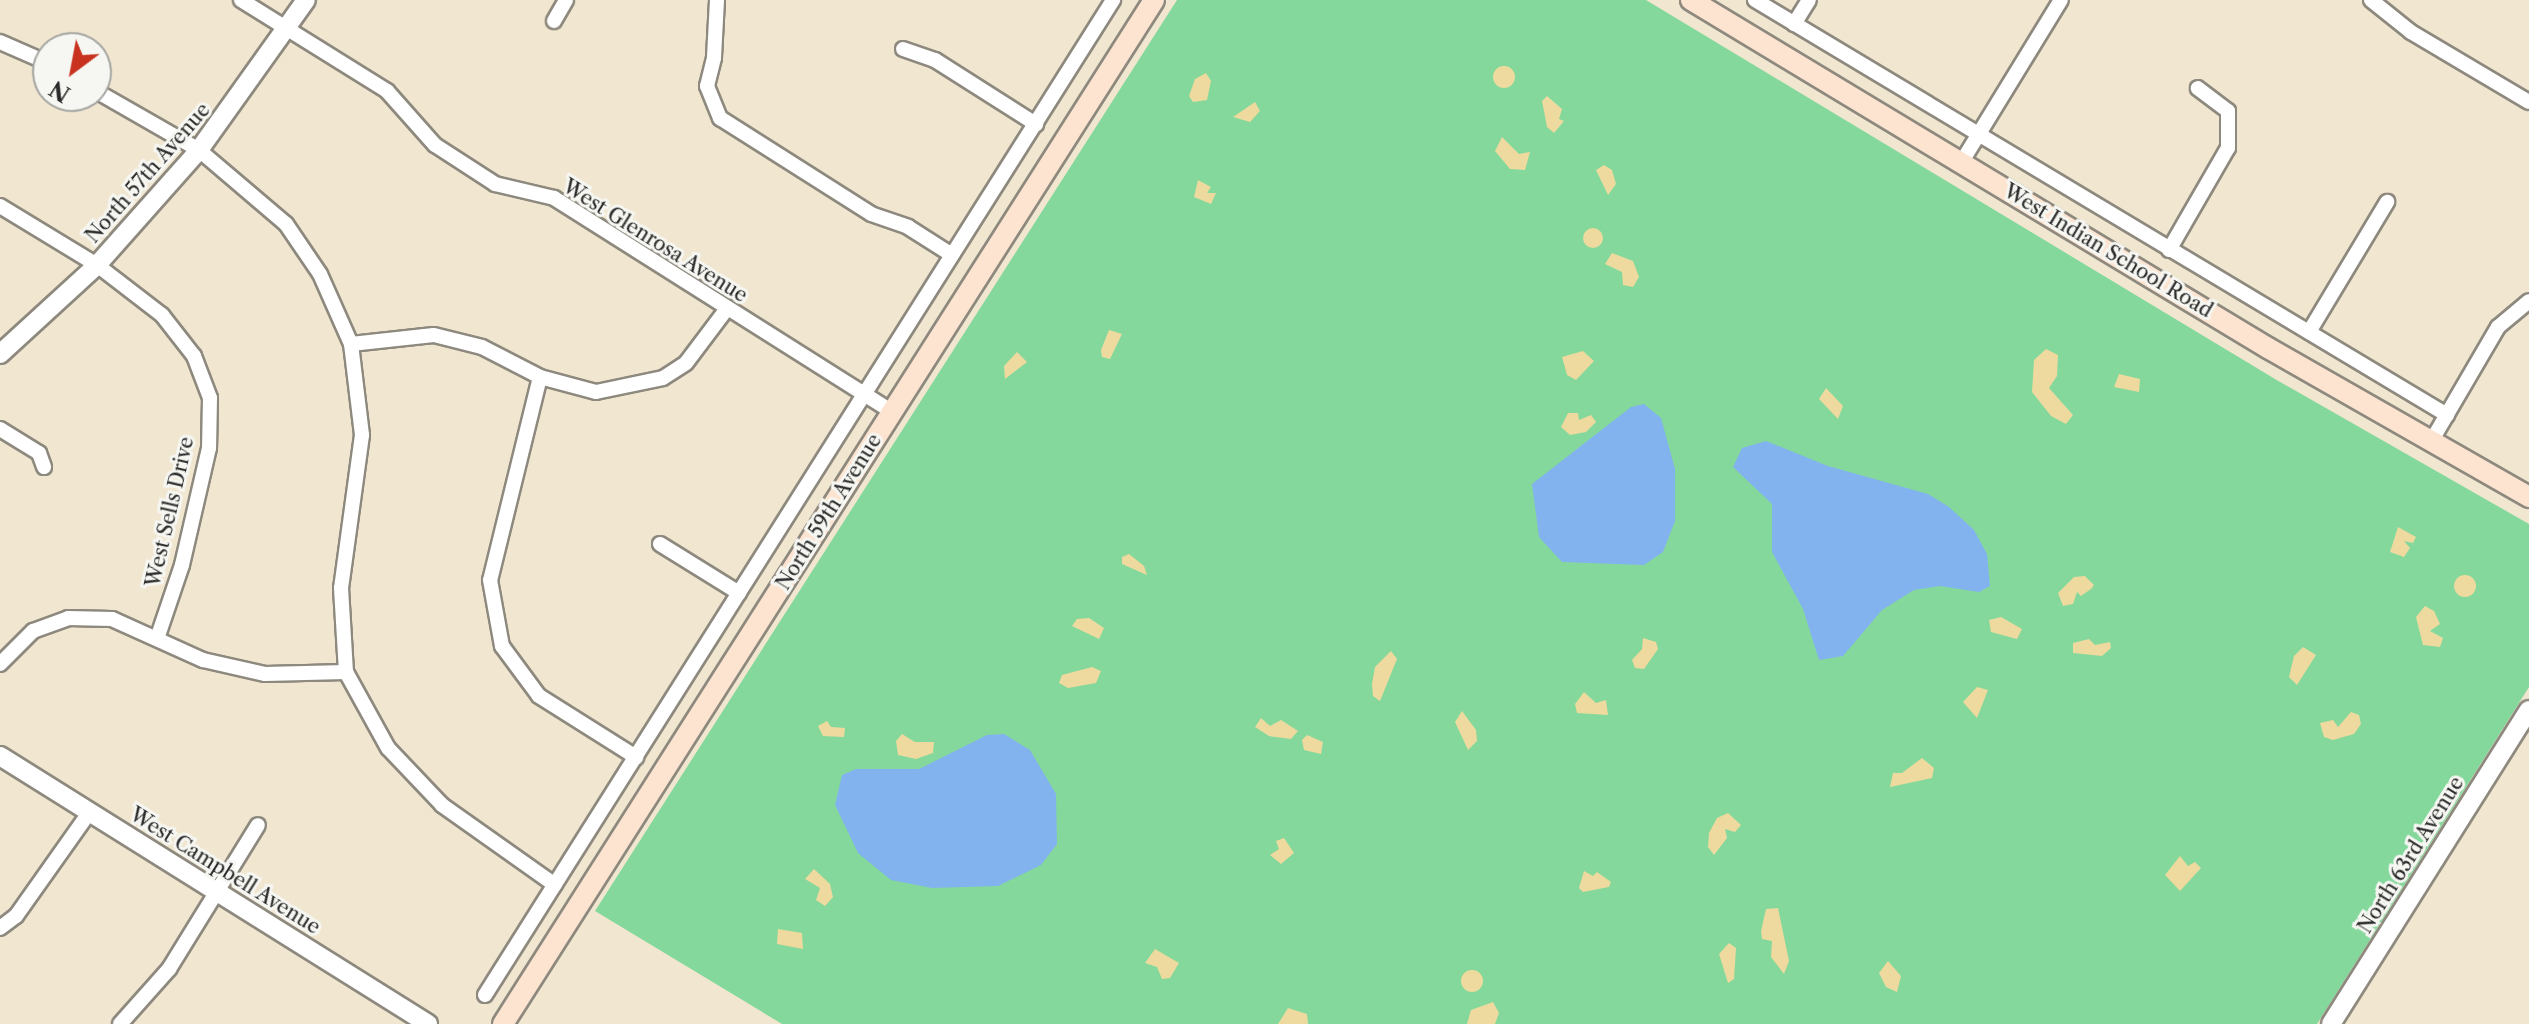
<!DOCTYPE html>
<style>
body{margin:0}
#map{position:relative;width:2529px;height:1024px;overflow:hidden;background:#f1e7d1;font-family:"Libre Caslon Text",serif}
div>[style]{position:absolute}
.green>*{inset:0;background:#84d89b}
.sand>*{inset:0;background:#eeda9e}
.round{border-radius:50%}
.water>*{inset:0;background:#83b3ef}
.roads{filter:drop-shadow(2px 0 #8e897e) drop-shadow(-2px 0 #8e897e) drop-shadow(0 2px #8e897e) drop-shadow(0 -2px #8e897e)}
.minor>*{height:14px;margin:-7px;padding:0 7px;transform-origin:7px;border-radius:7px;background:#fff}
.tertiary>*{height:18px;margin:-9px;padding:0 9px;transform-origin:9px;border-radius:9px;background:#fff}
.secondary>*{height:20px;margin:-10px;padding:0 10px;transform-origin:10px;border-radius:10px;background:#fde4d0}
span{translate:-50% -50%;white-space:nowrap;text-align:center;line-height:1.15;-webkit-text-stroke:6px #f6f6f2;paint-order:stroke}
.street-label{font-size:20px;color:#2b2b2b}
.north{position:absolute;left:32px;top:32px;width:80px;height:80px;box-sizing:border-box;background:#f6f6f2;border:2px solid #a5a5a2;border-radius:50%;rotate:212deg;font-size:22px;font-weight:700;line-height:32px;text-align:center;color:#2b2b2b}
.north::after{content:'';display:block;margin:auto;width:28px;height:36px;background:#c8321e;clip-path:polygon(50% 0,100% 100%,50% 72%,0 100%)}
</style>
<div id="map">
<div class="green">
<i style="clip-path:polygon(1177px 0,1646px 0,2275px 379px,2529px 524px,2529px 687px,2317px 1024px,782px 1024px,595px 911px)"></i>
</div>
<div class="sand">
<i class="round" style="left:1493px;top:66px;width:22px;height:22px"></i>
<i style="clip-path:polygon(1206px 73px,1211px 81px,1207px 100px,1193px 102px,1189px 96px,1195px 79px)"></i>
<i style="clip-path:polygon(1547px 96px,1562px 109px,1559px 119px,1564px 121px,1554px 133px,1547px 127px,1542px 101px)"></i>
<i style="clip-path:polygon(1255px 102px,1260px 111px,1250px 122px,1233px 117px)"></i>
<i style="clip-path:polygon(1502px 137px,1519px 154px,1530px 152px,1525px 170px,1510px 169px,1495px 151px)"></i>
<i style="clip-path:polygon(1604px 165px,1612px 170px,1616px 184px,1608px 195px,1596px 170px)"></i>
<i style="clip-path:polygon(1198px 180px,1211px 187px,1207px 193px,1216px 193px,1211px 204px,1194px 197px)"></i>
<i class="round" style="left:1583px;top:228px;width:20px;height:20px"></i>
<i style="clip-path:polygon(1612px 253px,1633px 261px,1639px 277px,1633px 287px,1623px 285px,1622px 272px,1605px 264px)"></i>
<i style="clip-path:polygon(1109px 330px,1122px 334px,1110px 359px,1102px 357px,1101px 350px)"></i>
<i style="clip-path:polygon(2046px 349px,2058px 355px,2057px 376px,2049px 388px,2073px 415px,2066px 424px,2051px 416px,2032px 392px,2034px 360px)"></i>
<i style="clip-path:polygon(1583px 351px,1594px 361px,1576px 380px,1567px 375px,1562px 357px)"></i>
<i style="clip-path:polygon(1017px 352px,1027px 362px,1005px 379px,1004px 366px)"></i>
<i style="clip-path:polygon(2119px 374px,2140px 379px,2139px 392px,2114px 387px)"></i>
<i style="clip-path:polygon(1826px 388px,1843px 406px,1838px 419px,1819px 399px)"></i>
<i style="clip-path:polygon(1568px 413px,1578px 413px,1579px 420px,1591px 415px,1596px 422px,1586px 432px,1570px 435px,1561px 427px)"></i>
<i style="clip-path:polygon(2398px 527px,2416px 537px,2413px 543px,2404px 541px,2410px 548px,2404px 557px,2390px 552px)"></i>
<i style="clip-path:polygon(1129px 554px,1144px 566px,1147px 575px,1122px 564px,1122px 557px)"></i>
<i class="round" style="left:2454px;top:575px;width:22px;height:22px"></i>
<i style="clip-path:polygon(2085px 576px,2094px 585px,2091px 589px,2081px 596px,2077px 592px,2073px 604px,2063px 606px,2058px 593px,2074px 577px)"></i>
<i style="clip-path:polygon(2425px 606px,2434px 611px,2440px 624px,2430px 631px,2443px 638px,2440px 647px,2423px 645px,2416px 617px)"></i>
<i style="clip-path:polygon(2001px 617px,2022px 629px,2017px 639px,1991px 632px,1989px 620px)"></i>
<i style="clip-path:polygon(1089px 618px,1104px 628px,1099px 639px,1072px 626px,1077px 619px)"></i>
<i style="clip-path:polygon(1643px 638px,1656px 642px,1658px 649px,1644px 669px,1635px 668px,1632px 660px,1642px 649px)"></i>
<i style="clip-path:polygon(2089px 639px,2095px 645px,2110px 642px,2111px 648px,2102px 656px,2073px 653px,2073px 643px)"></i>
<i style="clip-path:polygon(2303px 647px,2316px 655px,2297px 685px,2289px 677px,2294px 656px)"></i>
<i style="clip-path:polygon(1391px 651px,1397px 659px,1380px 701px,1373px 696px,1372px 684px,1375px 667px)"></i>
<i style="clip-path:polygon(1092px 667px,1101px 671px,1096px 683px,1068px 688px,1059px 683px,1062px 675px)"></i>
<i style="clip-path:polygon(1977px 687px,1988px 690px,1977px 718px,1963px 702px)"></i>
<i style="clip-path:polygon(1584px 692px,1596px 703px,1606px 700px,1608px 715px,1577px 713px,1575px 704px)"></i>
<i style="clip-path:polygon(1462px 711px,1476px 730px,1477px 741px,1468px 750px,1455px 722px)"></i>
<i style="clip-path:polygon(2351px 712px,2359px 715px,2361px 724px,2354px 734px,2333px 740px,2324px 737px,2320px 723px,2333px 720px,2338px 727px)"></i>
<i style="clip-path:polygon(1261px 718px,1270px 726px,1281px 720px,1298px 731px,1291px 739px,1269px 736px,1255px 727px)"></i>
<i style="clip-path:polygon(827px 721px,831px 727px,845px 728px,844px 737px,823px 736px,818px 726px)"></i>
<i style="clip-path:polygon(902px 734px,915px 742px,934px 742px,933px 753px,916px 759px,898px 755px,896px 741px)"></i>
<i style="clip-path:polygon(1307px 735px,1323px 742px,1321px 754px,1304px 750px,1302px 740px)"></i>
<i style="clip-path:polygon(1922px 758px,1934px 768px,1932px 778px,1890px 787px,1893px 773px,1902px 773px)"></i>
<i style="clip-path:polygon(1728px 813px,1741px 825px,1735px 832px,1725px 829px,1727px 838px,1714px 855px,1708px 847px,1709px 833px,1717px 818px)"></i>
<i style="clip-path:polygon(1284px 838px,1294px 853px,1281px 864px,1270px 855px,1279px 849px,1276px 841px)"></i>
<i style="clip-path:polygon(2180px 856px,2188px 866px,2195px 862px,2201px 868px,2180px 891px,2165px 875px)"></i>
<i style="clip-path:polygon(814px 869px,830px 884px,833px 897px,825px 906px,816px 900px,820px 888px,805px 879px)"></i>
<i style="clip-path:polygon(1584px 871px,1593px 876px,1597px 872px,1611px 882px,1609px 887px,1583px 892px,1579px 888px)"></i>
<i style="clip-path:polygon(1778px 908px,1789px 961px,1784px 974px,1771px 957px,1772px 941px,1762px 939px,1761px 931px,1766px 909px)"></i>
<i style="clip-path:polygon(778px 929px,802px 933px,803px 949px,777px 944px)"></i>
<i style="clip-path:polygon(1729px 943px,1736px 948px,1734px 979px,1728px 983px,1719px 954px)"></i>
<i style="clip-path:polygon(1155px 949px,1179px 963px,1170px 978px,1162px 979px,1157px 967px,1145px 963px)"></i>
<i style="clip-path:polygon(1888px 961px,1901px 976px,1897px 992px,1886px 987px,1879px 973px)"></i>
<i class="round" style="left:1461px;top:970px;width:22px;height:22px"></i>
<i style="clip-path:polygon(1493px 1002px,1499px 1013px,1495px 1024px,1467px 1024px,1471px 1010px)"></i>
<i style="clip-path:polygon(1288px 1008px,1307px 1014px,1308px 1024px,1278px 1024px)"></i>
</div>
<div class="water">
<i style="clip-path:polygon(1644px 404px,1661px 418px,1675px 469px,1675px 521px,1663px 552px,1644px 565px,1562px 562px,1539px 537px,1532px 484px,1631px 407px)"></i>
<i style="clip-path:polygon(1766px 441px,1828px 466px,1928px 494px,1949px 507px,1974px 530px,1987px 554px,1990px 586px,1979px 592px,1940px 586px,1914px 590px,1882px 610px,1843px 656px,1819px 660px,1803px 609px,1772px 552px,1772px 504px,1733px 467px,1742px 448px)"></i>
<i style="clip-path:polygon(1004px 734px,1030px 750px,1056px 794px,1057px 844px,1041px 865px,998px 886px,932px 888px,891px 880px,858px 853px,835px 805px,842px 775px,856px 769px,919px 769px,987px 735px)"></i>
</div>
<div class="roads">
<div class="minor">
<i style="left:241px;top:0;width:172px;rotate:31.9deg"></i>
<i style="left:387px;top:91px;width:72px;rotate:48.4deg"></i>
<i style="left:435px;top:145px;width:72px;rotate:33deg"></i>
<i style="left:495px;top:184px;width:61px;rotate:13.3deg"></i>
<i style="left:554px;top:198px;width:401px;rotate:32.3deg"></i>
<i style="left:717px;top:0;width:58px;rotate:93deg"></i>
<i style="left:714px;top:58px;width:29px;rotate:104deg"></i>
<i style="left:707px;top:86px;width:35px;rotate:68deg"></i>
<i style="left:720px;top:118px;width:179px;rotate:32.4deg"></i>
<i style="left:871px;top:214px;width:39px;rotate:19deg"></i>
<i style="left:908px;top:227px;width:52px;rotate:32.5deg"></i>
<i style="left:1755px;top:0;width:807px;rotate:30.95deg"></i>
<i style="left:2371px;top:0;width:51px;rotate:38.7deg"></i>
<i style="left:2411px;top:32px;width:137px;rotate:30.7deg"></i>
<i style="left:554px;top:21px;width:24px;rotate:-60deg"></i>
<i style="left:1794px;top:24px;width:28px;rotate:-58deg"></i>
<i style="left:0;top:42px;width:52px;rotate:23.6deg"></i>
<i style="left:903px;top:49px;width:34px;rotate:19deg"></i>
<i style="left:935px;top:60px;width:120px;rotate:32.4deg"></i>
<i style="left:96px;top:91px;width:119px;rotate:29.8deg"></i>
<i style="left:199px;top:150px;width:114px;rotate:40.4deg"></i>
<i style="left:286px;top:224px;width:60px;rotate:55.8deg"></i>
<i style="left:320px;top:274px;width:77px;rotate:66.1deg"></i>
<i style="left:351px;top:344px;width:92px;rotate:83.1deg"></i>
<i style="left:362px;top:435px;width:154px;rotate:97.8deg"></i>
<i style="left:341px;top:588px;width:84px;rotate:86.6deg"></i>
<i style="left:346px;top:672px;width:87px;rotate:61.1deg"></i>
<i style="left:388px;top:748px;width:79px;rotate:46.5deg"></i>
<i style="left:442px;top:805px;width:138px;rotate:35.3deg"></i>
<i style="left:1961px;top:163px;width:191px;rotate:-58.5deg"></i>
<i style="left:0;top:206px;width:114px;rotate:31.3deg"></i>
<i style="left:97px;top:265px;width:82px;rotate:37.6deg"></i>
<i style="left:162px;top:315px;width:52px;rotate:52deg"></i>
<i style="left:194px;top:356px;width:45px;rotate:69.1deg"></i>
<i style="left:210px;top:398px;width:50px;rotate:91.1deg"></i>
<i style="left:209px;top:448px;width:120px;rotate:103deg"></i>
<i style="left:182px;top:565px;width:75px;rotate:108.7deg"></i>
<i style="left:2169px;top:250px;width:118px;rotate:-60deg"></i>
<i style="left:2228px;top:148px;width:37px;rotate:-90deg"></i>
<i style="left:2228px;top:111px;width:38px;rotate:-143deg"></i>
<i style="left:2309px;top:332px;width:152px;rotate:-59deg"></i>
<i style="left:351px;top:344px;width:83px;rotate:-6.2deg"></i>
<i style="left:434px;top:335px;width:49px;rotate:14deg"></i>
<i style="left:482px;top:347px;width:65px;rotate:27.3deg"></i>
<i style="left:540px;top:377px;width:58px;rotate:15deg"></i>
<i style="left:596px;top:392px;width:68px;rotate:-11.8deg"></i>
<i style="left:663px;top:378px;width:27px;rotate:-33deg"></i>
<i style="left:686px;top:363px;width:66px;rotate:-53deg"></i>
<i style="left:540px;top:377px;width:209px;rotate:103.8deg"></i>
<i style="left:490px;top:580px;width:67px;rotate:79.7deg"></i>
<i style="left:502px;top:646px;width:62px;rotate:53.5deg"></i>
<i style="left:539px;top:696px;width:115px;rotate:32.2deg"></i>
<i style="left:0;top:429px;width:46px;rotate:31.6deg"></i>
<i style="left:39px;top:453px;width:15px;rotate:70deg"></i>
<i style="left:2432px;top:440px;width:131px;rotate:-59.7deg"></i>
<i style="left:2498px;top:327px;width:40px;rotate:-40deg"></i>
<i style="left:660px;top:544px;width:93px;rotate:31.8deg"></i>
<i style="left:0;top:664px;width:47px;rotate:-45deg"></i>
<i style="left:33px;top:631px;width:37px;rotate:-20deg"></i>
<i style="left:68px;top:618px;width:44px;rotate:1.3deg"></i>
<i style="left:112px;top:619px;width:100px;rotate:24.3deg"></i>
<i style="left:203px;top:660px;width:64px;rotate:12.7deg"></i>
<i style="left:265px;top:674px;width:81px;rotate:-1.4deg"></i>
<i style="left:0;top:928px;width:20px;rotate:-37deg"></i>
<i style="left:16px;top:916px;width:126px;rotate:-54.7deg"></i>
<i style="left:485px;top:995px;width:1177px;rotate:-57.74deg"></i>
<i style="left:120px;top:1024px;width:74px;rotate:-48.3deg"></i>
<i style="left:169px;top:969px;width:169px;rotate:-58.3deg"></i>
</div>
<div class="tertiary">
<i style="left:0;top:354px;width:132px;rotate:-42.5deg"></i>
<i style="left:97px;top:265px;width:154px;rotate:-48.4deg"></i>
<i style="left:199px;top:150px;width:184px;rotate:-54.5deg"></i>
<i style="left:0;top:756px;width:505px;rotate:32.05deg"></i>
<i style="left:2331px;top:1024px;width:371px;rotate:-57.8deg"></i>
</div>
<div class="secondary">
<i style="left:1691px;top:0;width:674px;rotate:31.1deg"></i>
<i style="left:2268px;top:348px;width:301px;rotate:29.7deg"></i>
<i style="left:503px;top:1024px;width:1213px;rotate:-57.55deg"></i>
</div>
</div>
<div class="street-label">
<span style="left:148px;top:173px;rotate:-49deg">North 57th Avenue</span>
<span style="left:655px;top:241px;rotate:32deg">West Glenrosa Avenue</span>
<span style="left:2108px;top:251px;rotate:31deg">West Indian School Road</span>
<span style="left:170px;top:512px;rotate:-77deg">West Sells Drive</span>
<span style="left:829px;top:512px;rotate:-58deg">North 59th Avenue</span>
<span style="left:2411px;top:855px;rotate:-58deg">North 63rd Avenue</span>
<span style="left:225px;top:871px;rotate:32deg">West Campbell Avenue</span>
</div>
<div class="north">N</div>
</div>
